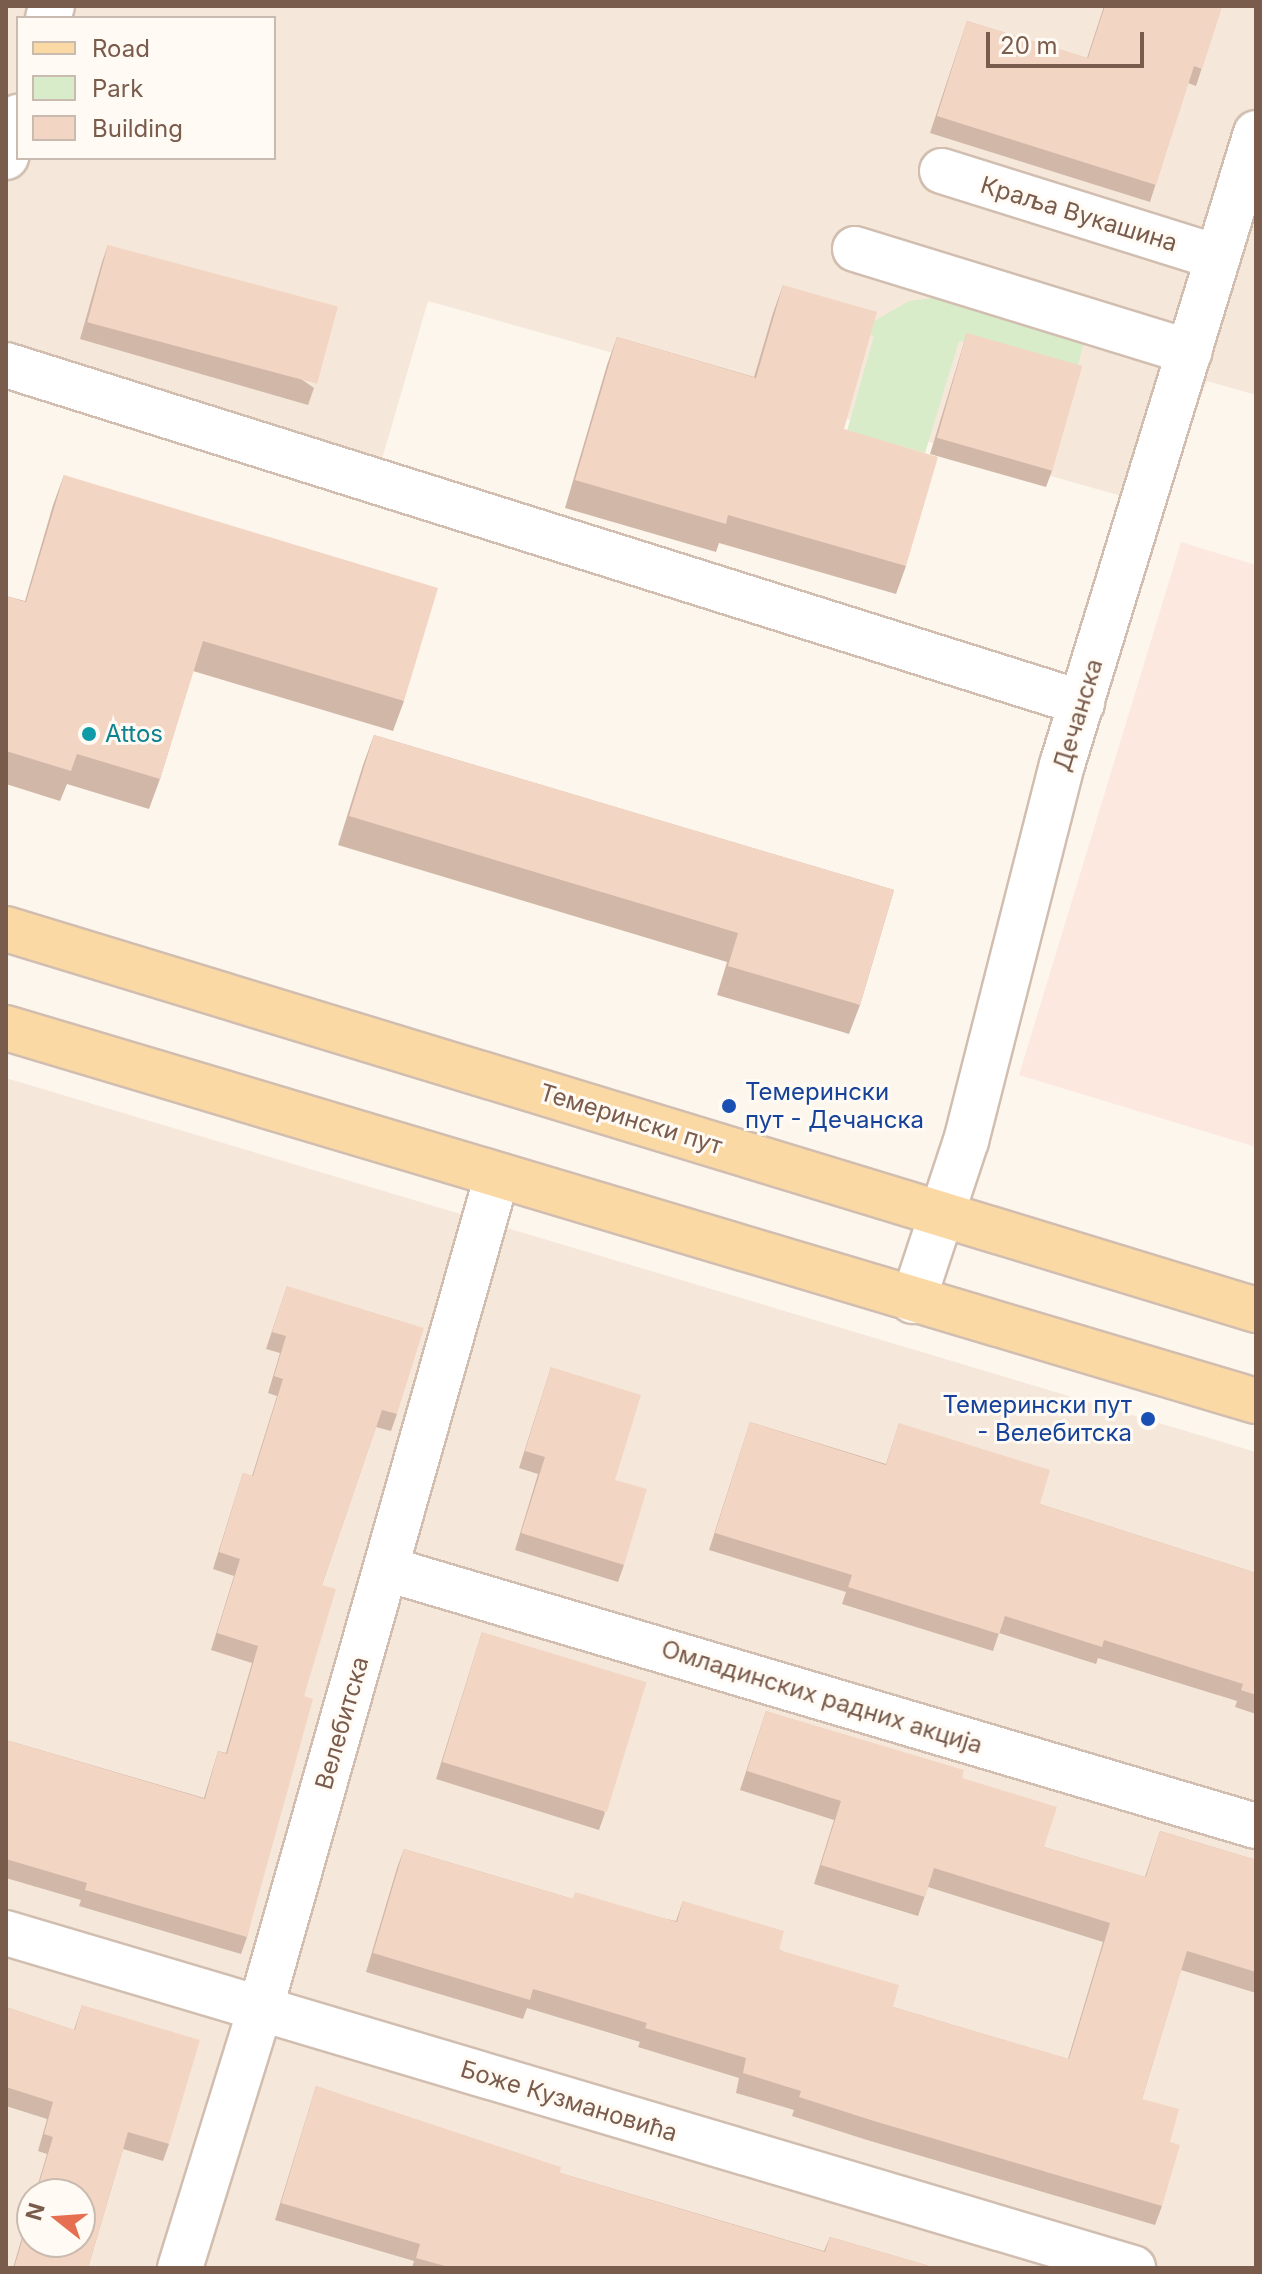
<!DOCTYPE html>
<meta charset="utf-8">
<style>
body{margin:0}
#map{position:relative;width:1262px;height:2274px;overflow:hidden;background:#fdf6ec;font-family:Inter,sans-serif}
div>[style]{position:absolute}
.residential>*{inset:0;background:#f5e8da}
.commercial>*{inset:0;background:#fde8e0}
.green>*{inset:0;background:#d8ecc9}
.roads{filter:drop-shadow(2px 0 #d1beb0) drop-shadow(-2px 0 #d1beb0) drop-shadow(0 2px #d1beb0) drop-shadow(0 -2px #d1beb0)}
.minor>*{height:44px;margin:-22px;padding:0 22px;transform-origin:22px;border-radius:22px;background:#fff}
.major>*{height:44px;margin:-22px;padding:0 22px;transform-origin:22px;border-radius:22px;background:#fbd9a5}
.wall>*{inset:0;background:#d1b7a8}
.building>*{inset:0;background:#f3d5c3;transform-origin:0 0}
.dots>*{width:22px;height:22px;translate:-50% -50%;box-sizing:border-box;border:4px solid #fffaf3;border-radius:50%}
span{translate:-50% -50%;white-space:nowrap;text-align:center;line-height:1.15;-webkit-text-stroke:6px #fffaf3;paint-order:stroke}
.street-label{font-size:24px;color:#7a5c4d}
.culture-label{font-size:24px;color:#0d838f}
.left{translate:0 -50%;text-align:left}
.transit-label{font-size:24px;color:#164399}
.right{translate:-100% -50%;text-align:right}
.frame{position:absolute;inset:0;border:8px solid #7a5c4d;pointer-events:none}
.legend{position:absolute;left:16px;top:16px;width:260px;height:144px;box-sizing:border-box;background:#fffaf3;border:2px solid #cabbb1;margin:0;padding:10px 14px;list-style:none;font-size:24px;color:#7a5c4d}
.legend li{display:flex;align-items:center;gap:16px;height:40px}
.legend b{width:40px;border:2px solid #cabbb1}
.north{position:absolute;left:16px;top:2178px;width:80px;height:80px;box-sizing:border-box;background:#fffaf3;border:2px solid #cabbb1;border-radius:50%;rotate:287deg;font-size:22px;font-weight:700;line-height:32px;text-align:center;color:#7a5c4d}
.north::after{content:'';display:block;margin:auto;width:28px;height:36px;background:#e76f51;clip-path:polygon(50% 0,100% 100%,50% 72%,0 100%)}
.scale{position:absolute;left:986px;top:32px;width:158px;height:36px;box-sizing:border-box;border:4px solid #7a5c4d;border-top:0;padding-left:10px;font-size:24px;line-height:28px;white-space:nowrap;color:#7a5c4d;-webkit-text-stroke:6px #fffaf3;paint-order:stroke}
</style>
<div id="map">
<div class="residential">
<i style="clip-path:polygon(evenodd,6px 6px,1256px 6px,1256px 395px,1207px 381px,1157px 506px,428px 301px,382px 459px,6px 350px,6px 6px,18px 18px,274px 18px,274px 158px,18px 158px,18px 18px)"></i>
<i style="clip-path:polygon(evenodd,6px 1078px,1256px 1452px,1256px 2268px,6px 2268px,6px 1078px,32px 2194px,80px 2194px,80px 2242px,32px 2242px,32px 2194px)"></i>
</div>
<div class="commercial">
<i style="clip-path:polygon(1181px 542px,1256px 565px,1256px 1147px,1019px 1075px)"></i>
</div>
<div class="green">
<i style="clip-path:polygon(940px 297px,1086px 335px,1075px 376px,959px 341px,925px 453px,847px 431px,874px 336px,857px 331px,909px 301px)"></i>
</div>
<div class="roads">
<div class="minor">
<i style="left:48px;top:18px;width:13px;rotate:-72deg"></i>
<i style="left:6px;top:157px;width:42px;rotate:-73.3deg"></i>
<i style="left:942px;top:171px;width:287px;rotate:17.4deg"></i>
<i style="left:855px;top:249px;width:350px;rotate:17.1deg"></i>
<i style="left:6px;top:365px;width:1128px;rotate:17.44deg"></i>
<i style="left:913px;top:1301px;width:169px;rotate:-71.7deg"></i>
<i style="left:966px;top:1141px;width:388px;rotate:-75.7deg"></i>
<i style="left:1062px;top:765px;width:661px;rotate:-72.94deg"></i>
<i style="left:387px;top:1569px;width:906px;rotate:16.48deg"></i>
<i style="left:6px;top:1933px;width:1176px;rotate:16.55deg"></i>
<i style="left:180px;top:2268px;width:270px;rotate:-72.8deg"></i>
<i style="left:260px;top:2010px;width:867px;rotate:-74.14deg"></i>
</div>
<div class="major">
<i style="left:6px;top:929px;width:1307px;rotate:16.95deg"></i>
<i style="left:6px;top:1028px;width:1304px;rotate:16.62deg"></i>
</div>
</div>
<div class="wall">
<i style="clip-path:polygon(1104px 6px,1222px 6px,1196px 86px,1188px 83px,1150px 202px,930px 133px,967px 21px,1087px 58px)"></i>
<i style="clip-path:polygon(108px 245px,314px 388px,308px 405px,80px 339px,102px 262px)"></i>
<i style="clip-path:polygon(783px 285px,844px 429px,906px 566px,896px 594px,719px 543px,716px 552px,565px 508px,607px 365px,617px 337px,754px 377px,773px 313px)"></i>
<i style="clip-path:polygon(967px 333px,1052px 471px,1046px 487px,930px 454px)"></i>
<i style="clip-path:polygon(64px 475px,404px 701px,393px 731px,193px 671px,160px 779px,149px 809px,67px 784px,60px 801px,6px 784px,6px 596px,25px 601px,53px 505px)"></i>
<i style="clip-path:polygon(374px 735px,894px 890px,860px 1005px,849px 1034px,717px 995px,727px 962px,338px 845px,363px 765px)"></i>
<i style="clip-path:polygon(287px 1286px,397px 1414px,391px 1431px,376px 1427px,322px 1585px,304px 1696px,247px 1937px,241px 1954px,79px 1906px,81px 1900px,6px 1878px,6px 1740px,204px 1798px,218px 1751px,226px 1753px,252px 1663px,211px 1650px,234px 1576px,213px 1569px,243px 1473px,252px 1476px,277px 1396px,268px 1393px,280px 1353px,266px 1349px)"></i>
<i style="clip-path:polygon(551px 1367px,615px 1480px,624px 1565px,618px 1582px,515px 1550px,538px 1474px,519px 1468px)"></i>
<i style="clip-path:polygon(750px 1422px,886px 1464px,899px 1423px,1040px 1504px,1256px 1573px,1256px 1714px,1235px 1707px,1237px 1701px,1098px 1658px,1096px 1664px,999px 1633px,993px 1651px,842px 1604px,846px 1592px,709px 1550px)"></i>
<i style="clip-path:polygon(482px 1632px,605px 1813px,599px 1830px,436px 1779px)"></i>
<i style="clip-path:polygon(766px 1711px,962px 1778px,1044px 1847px,1145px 1877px,1160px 1831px,1256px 1860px,1256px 1993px,1181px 1970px,1142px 2099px,1170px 2142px,1162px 2206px,1155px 2225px,867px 2140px,792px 2116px,794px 2110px,736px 2093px,739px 2078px,638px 2047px,640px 2042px,527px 2008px,523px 2019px,366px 1972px,397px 1868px,404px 1849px,573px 1899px,676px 1921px,683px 1901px,893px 2007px,1068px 2059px,1103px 1942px,928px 1887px,918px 1916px,814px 1884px,834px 1820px,740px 1790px)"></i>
<i style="clip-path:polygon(82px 2005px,169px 2144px,163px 2161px,123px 2149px,88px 2268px,13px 2268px,32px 2203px,32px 2242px,80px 2194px,35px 2194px,47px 2154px,38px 2151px,47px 2119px,6px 2106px,6px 2007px,74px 2030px)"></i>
<i style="clip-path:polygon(316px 2086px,560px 2173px,824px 2251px,830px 2237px,936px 2268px,412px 2268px,414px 2261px,275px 2220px)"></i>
</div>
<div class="building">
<i style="clip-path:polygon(1105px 6px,1222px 6px,1202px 69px,1194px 66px,1156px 185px,937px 116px,967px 21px,1088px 58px)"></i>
<i style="left:108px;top:245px;width:238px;height:80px;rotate:15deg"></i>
<i style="clip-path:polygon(783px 285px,877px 312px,844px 429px,938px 457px,906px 566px,728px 515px,726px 524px,575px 480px,617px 337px,756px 378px)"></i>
<i style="left:967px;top:333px;width:120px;height:109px;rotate:16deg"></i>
<i style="clip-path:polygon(64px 475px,438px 588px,404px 701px,203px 641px,160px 779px,77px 754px,71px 771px,6px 751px,6px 596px,26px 602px)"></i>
<i style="clip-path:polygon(374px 735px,894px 890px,860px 1005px,728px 966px,738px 933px,349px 816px)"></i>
<i style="clip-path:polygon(287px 1286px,424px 1328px,397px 1414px,382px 1410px,322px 1585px,336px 1589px,304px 1696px,313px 1699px,247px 1937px,85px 1890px,87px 1883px,6px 1859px,6px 1740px,205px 1799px,218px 1751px,227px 1754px,258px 1646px,217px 1633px,240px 1559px,219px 1552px,243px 1473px,253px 1476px,283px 1379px,274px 1376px,286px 1336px,272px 1332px)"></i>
<i style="clip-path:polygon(551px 1367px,641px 1395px,615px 1480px,647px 1489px,624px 1565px,521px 1533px,545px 1457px,525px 1451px)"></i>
<i style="clip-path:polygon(750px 1422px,886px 1465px,899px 1423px,1050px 1470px,1040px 1504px,1256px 1573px,1256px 1695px,1241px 1690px,1243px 1684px,1104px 1640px,1102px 1647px,1005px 1616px,999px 1634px,848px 1587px,852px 1575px,715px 1533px)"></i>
<i style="left:482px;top:1632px;width:172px;height:136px;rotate:17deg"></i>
<i style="clip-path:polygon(766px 1711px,964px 1770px,962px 1778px,1057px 1807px,1044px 1847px,1146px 1877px,1160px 1831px,1256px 1860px,1256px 1972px,1187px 1951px,1142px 2099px,1179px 2109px,1170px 2142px,1180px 2145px,1162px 2206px,874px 2121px,799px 2097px,801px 2091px,743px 2073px,746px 2058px,645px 2028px,647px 2023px,533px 1989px,530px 2000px,373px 1953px,404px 1849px,573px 1899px,575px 1892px,677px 1922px,683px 1901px,784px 1931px,779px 1950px,899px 1985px,893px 2007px,1069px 2059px,1110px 1923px,934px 1868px,925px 1897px,821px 1865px,841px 1801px,747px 1771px)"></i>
<i style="clip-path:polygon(82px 2005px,200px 2040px,169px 2144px,128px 2132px,88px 2268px,14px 2268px,32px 2207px,32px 2242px,80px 2242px,80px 2194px,36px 2194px,53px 2137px,44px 2134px,53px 2102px,6px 2087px,6px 2007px,75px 2030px)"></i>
<i style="clip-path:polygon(316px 2086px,561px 2167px,560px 2173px,825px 2252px,830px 2237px,936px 2268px,452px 2268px,416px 2258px,420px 2244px,281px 2203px)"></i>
</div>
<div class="dots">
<i style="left:89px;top:734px;background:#0f9aa8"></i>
<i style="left:729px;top:1106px;background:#1a4fb4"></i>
<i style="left:1148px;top:1419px;background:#1a4fb4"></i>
</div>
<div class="street-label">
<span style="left:1079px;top:214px;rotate:17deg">Краља Вукашина</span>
<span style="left:1078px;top:715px;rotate:-73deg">Дечанска</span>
<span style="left:631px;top:1119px;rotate:17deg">Темерински пут</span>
<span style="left:822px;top:1697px;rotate:17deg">Омладинских радних акција</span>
<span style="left:342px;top:1723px;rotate:-74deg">Велебитска</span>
<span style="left:569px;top:2101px;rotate:17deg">Боже Кузмановића</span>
</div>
<div class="culture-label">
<span class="left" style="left:105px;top:734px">Attos</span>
</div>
<div class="transit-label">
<span class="left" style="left:745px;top:1106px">Темерински<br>пут - Дечанска</span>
<span class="right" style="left:1132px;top:1419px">Темерински пут<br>- Велебитска</span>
</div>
<div class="frame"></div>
<ul class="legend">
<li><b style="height:10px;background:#fbd9a5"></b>Road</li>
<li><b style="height:22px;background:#d8ecc9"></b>Park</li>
<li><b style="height:22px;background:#f3d5c3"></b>Building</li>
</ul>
<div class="north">N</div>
<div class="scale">20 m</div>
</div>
